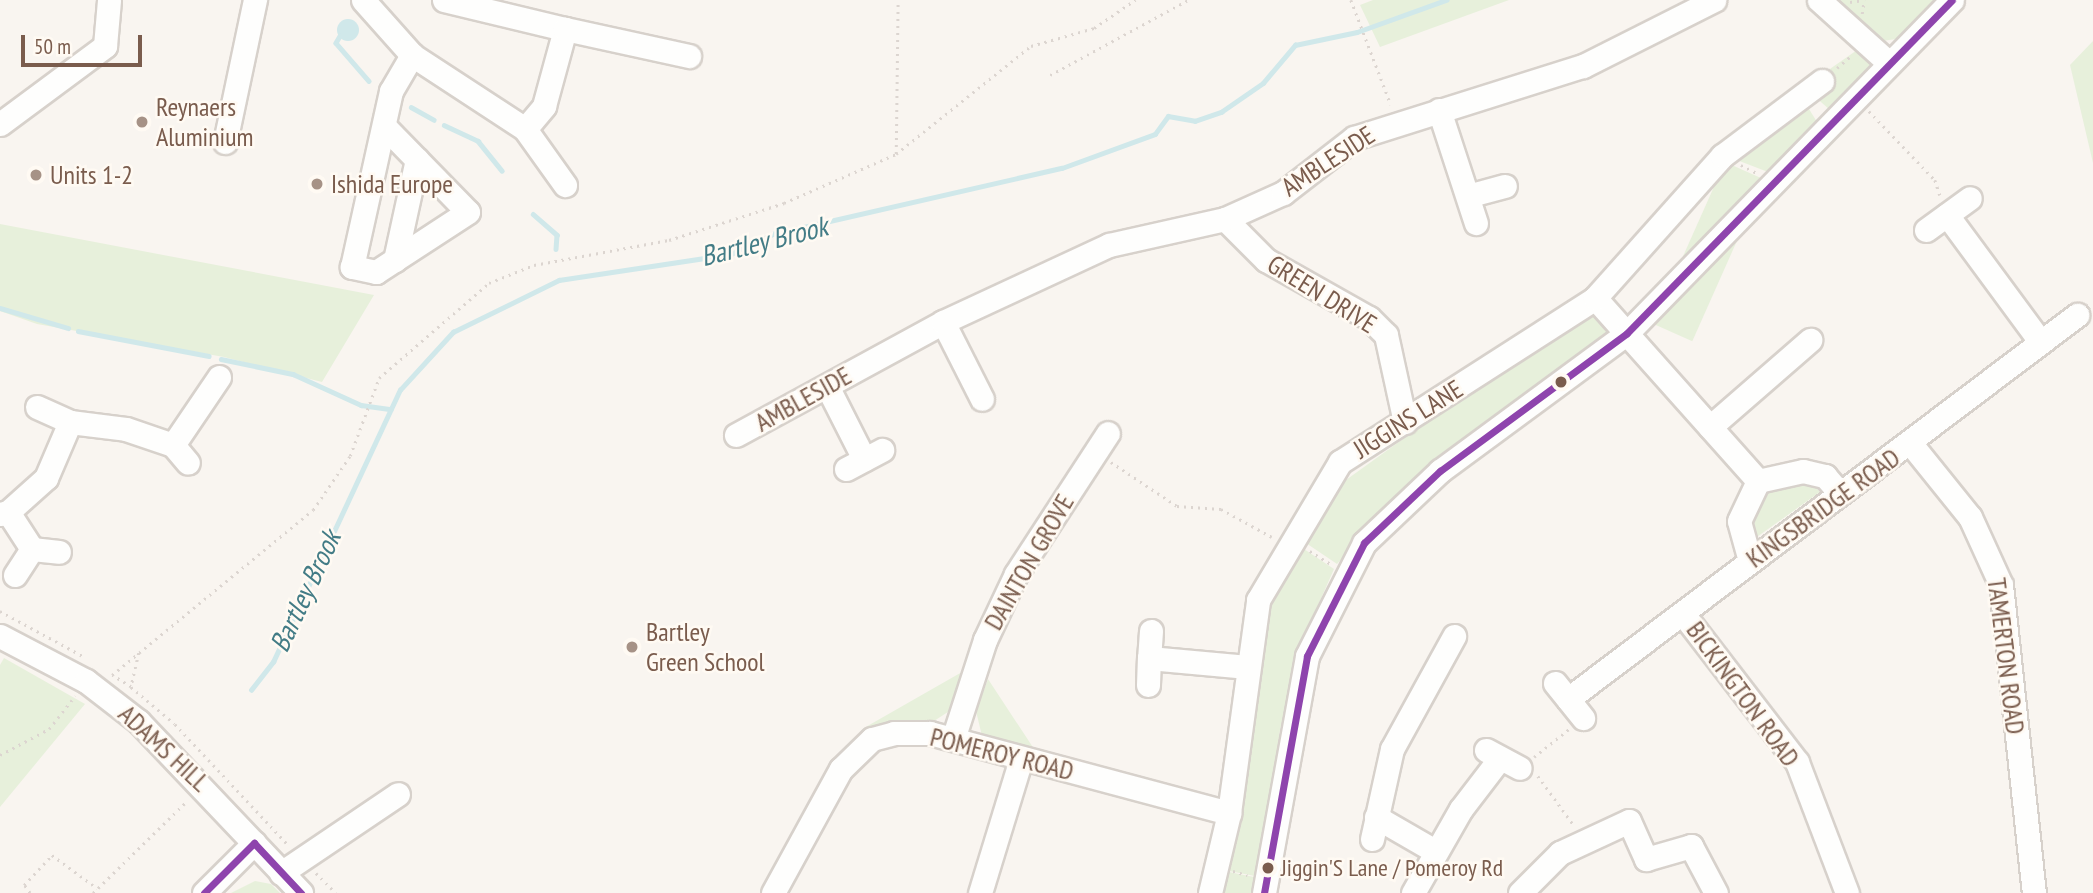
<!DOCTYPE html>
<style>
body{margin:0}
#map{position:relative;width:2093px;height:893px;overflow:hidden;background:#f9f5f0;font-family:"PT Sans Narrow",sans-serif}
div>[style]{position:absolute}
.green>*{inset:0;background:#e7f0db;transform-origin:0 0}
.water>*{inset:0;background:#d0e8ea}
.round{border-radius:50%}
.stream>*{height:4.5px;margin:-2.25px;padding:0 2.25px;transform-origin:2.25px;border-radius:2.25px;background:#d0e8ea}
.path>*{height:2.5px;margin-top:-1.25px;transform-origin:0;background:repeating-linear-gradient(90deg,#dcd5d0 0 2px,transparent 0 7px)}
.roads{filter:drop-shadow(2px 0 #d7d1cb) drop-shadow(-2px 0 #d7d1cb) drop-shadow(0 2px #d7d1cb) drop-shadow(0 -2px #d7d1cb)}
.minor>*{height:23px;margin:-11.5px;padding:0 11.5px;transform-origin:11.5px;border-radius:11.5px;background:#fefefd}
.bus-1>*{height:7px;margin:-3.5px;padding:0 3.5px;transform-origin:3.5px;border-radius:3.5px;background:#8e44ad}
.dots>*{width:19px;height:19px;translate:-50% -50%;box-sizing:border-box;border:4px solid #fffaf3;border-radius:50%}
span{translate:-50% -50%;white-space:nowrap;text-align:center;line-height:1.15;-webkit-text-stroke:5px #fffaf3;paint-order:stroke}
.bus-label{font-size:24px;color:#7a5c4d}
.left{translate:0 -50%;text-align:left}
.poi-label{font-size:26px;color:#7a5c4d}
.street-label{font-size:26px;color:#7a5c4d}
.water-label{font-size:28px;color:#437c86;font-style:italic}
.scale{position:absolute;left:21px;top:35px;width:121px;height:32px;box-sizing:border-box;border:4px solid #7a5c4d;border-top:0;padding-left:9px;font-size:21px;line-height:24px;white-space:nowrap;color:#7a5c4d;-webkit-text-stroke:5px #fffaf3;paint-order:stroke}
</style>
<div id="map">
<div class="green">
<i style="clip-path:polygon(1373px 0,1509px 0,1380px 47px,1360px 5px)"></i>
<i style="clip-path:polygon(1838px 0,1941px 0,1903px 38px,1875px 42px)"></i>
<i style="clip-path:polygon(2093px 41px,2093px 163px,2070px 65px)"></i>
<i style="clip-path:polygon(1860px 48px,1874px 65px,1830px 110px,1804px 87px)"></i>
<i style="clip-path:polygon(1794px 106px,1809px 109px,1817px 122px,1768px 172px,1729px 157px)"></i>
<i style="left:1725px;top:162px;width:43px;height:177px;rotate:24deg"></i>
<i style="clip-path:polygon(0 224px,374px 295px,322px 382px,224px 357px,37px 324px,0 311px)"></i>
<i style="clip-path:polygon(1588px 306px,1616px 331px,1418px 476px,1337px 564px,1300px 539px,1339px 485px)"></i>
<i style="clip-path:polygon(1811px 481px,1820px 492px,1754px 539px,1749px 515px,1769px 485px)"></i>
<i style="clip-path:polygon(1298px 545px,1334px 569px,1300px 646px,1280px 730px,1260px 877px,1224px 870px,1262px 616px)"></i>
<i style="clip-path:polygon(4px 658px,85px 704px,0 807px,0 665px)"></i>
<i style="clip-path:polygon(962px 672px,951px 710px,934px 721px,864px 728px)"></i>
<i style="clip-path:polygon(988px 679px,1036px 752px,982px 736px,976px 711px)"></i>
<i style="clip-path:polygon(1224px 871px,1259px 878px,1255px 893px,1217px 893px)"></i>
<i style="clip-path:polygon(255px 881px,271px 884px,280px 893px,231px 893px)"></i>
</div>
<div class="water">
<i class="round" style="left:337px;top:19px;width:22px;height:22px"></i>
</div>
<div class="stream">
<i style="left:340px;top:36px;width:8px;rotate:120deg"></i>
<i style="left:336px;top:43px;width:50px;rotate:49deg"></i>
<i style="left:411px;top:107px;width:26px;rotate:29deg"></i>
<i style="left:444px;top:125px;width:38px;rotate:25deg"></i>
<i style="left:478px;top:141px;width:38px;rotate:51deg"></i>
<i style="left:533px;top:214px;width:32px;rotate:41deg"></i>
<i style="left:557px;top:235px;width:14px;rotate:94deg"></i>
<i style="left:0;top:308px;width:71px;rotate:16.4deg"></i>
<i style="left:78px;top:331px;width:133px;rotate:10.8deg"></i>
<i style="left:221px;top:359px;width:74px;rotate:11.8deg"></i>
<i style="left:293px;top:374px;width:75px;rotate:24.5deg"></i>
<i style="left:361px;top:405px;width:30px;rotate:8deg"></i>
<i style="left:251px;top:690px;width:36px;rotate:-52deg"></i>
<i style="left:273px;top:662px;width:300px;rotate:-65deg"></i>
<i style="left:400px;top:390px;width:79px;rotate:-47.6deg"></i>
<i style="left:453px;top:332px;width:118px;rotate:-26.1deg"></i>
<i style="left:559px;top:280px;width:174px;rotate:-8.6deg"></i>
<i style="left:731px;top:254px;width:47px;rotate:-25.5deg"></i>
<i style="left:773px;top:234px;width:296px;rotate:-12.9deg"></i>
<i style="left:1062px;top:168px;width:99px;rotate:-20.1deg"></i>
<i style="left:1155px;top:134px;width:22px;rotate:-54deg"></i>
<i style="left:1168px;top:116px;width:27px;rotate:10deg"></i>
<i style="left:1195px;top:121px;width:28px;rotate:-19deg"></i>
<i style="left:1221px;top:112px;width:51px;rotate:-34.6deg"></i>
<i style="left:1263px;top:83px;width:50px;rotate:-49.9deg"></i>
<i style="left:1295px;top:45px;width:63px;rotate:-11.8deg"></i>
<i style="left:1357px;top:32px;width:95px;rotate:-19.8deg"></i>
</div>
<div class="path">
<i style="left:1351px;top:0;width:112px;rotate:69.1deg"></i>
<i style="left:1850px;top:2px;width:14px;rotate:-8deg"></i>
<i style="left:1862px;top:14px;width:14px;rotate:-82deg"></i>
<i style="left:1837px;top:68px;width:18px;rotate:-41deg"></i>
<i style="left:1050px;top:75px;width:157px;rotate:-28.5deg"></i>
<i style="left:1869px;top:111px;width:95px;rotate:46.3deg"></i>
<i style="left:1935px;top:180px;width:16px;rotate:72deg"></i>
<i style="left:896px;top:154px;width:173px;rotate:-38.7deg"></i>
<i style="left:1031px;top:46px;width:66px;rotate:-15.9deg"></i>
<i style="left:1094px;top:28px;width:50px;rotate:-34.3deg"></i>
<i style="left:1741px;top:165px;width:18px;rotate:27deg"></i>
<i style="left:1111px;top:462px;width:79px;rotate:33.7deg"></i>
<i style="left:1177px;top:506px;width:44px;rotate:3.9deg"></i>
<i style="left:1221px;top:509px;width:58px;rotate:28.8deg"></i>
<i style="left:1310px;top:551px;width:25px;rotate:32deg"></i>
<i style="left:0;top:611px;width:94px;rotate:28.5deg"></i>
<i style="left:139px;top:653px;width:35px;rotate:103deg"></i>
<i style="left:131px;top:687px;width:57px;rotate:40.1deg"></i>
<i style="left:175px;top:724px;width:167px;rotate:46.9deg"></i>
<i style="left:131px;top:687px;width:22px;rotate:-148deg"></i>
<i style="left:112px;top:675px;width:260px;rotate:-39.4deg"></i>
<i style="left:313px;top:510px;width:65px;rotate:-55.6deg"></i>
<i style="left:350px;top:456px;width:83px;rotate:-69.6deg"></i>
<i style="left:379px;top:378px;width:145px;rotate:-40.8deg"></i>
<i style="left:489px;top:283px;width:48px;rotate:-21.8deg"></i>
<i style="left:534px;top:265px;width:137px;rotate:-10.5deg"></i>
<i style="left:669px;top:240px;width:121px;rotate:-17.8deg"></i>
<i style="left:784px;top:203px;width:122px;rotate:-23.6deg"></i>
<i style="left:896px;top:154px;width:154px;rotate:-89.3deg"></i>
<i style="left:0;top:755px;width:55px;rotate:-28deg"></i>
<i style="left:49px;top:729px;width:42px;rotate:-51.8deg"></i>
<i style="left:1534px;top:757px;width:45px;rotate:-38.7deg"></i>
<i style="left:1538px;top:776px;width:59px;rotate:53.9deg"></i>
<i style="left:1233px;top:871px;width:15px;rotate:16deg"></i>
<i style="left:316px;top:873px;width:28px;rotate:45deg"></i>
<i style="left:30px;top:893px;width:10px;rotate:-127deg"></i>
<i style="left:24px;top:885px;width:41px;rotate:-47deg"></i>
<i style="left:52px;top:855px;width:56px;rotate:36.3deg"></i>
<i style="left:93px;top:893px;width:132px;rotate:-44.4deg"></i>
</div>
<div class="roads">
<div class="minor">
<i style="left:363px;top:0;width:74px;rotate:48.3deg"></i>
<i style="left:412px;top:55px;width:135px;rotate:33.2deg"></i>
<i style="left:525px;top:129px;width:69px;rotate:54.5deg"></i>
<i style="left:444px;top:0;width:124px;rotate:13.5deg"></i>
<i style="left:1819px;top:0;width:94px;rotate:42deg"></i>
<i style="left:1439px;top:110px;width:119px;rotate:71.9deg"></i>
<i style="left:0;top:124px;width:131px;rotate:-36.6deg"></i>
<i style="left:105px;top:46px;width:46px;rotate:-85deg"></i>
<i style="left:384px;top:126px;width:120px;rotate:45.7deg"></i>
<i style="left:468px;top:212px;width:110px;rotate:146.9deg"></i>
<i style="left:376px;top:272px;width:25px;rotate:-168deg"></i>
<i style="left:352px;top:267px;width:180px;rotate:-77.5deg"></i>
<i style="left:391px;top:91px;width:42px;rotate:-59.7deg"></i>
<i style="left:525px;top:129px;width:30px;rotate:-50deg"></i>
<i style="left:544px;top:106px;width:80px;rotate:-74.7deg"></i>
<i style="left:565px;top:29px;width:127px;rotate:12.3deg"></i>
<i style="left:225px;top:142px;width:145px;rotate:-78.1deg"></i>
<i style="left:1471px;top:195px;width:35px;rotate:-15deg"></i>
<i style="left:1947px;top:215px;width:157px;rotate:53.6deg"></i>
<i style="left:1225px;top:219px;width:58px;rotate:45deg"></i>
<i style="left:1266px;top:260px;width:118px;rotate:29.4deg"></i>
<i style="left:1369px;top:318px;width:24px;rotate:45deg"></i>
<i style="left:1386px;top:335px;width:89px;rotate:77.7deg"></i>
<i style="left:1926px;top:230px;width:54px;rotate:-36deg"></i>
<i style="left:395px;top:260px;width:103px;rotate:-77.7deg"></i>
<i style="left:1595px;top:298px;width:245px;rotate:48.3deg"></i>
<i style="left:943px;top:322px;width:86px;rotate:63.1deg"></i>
<i style="left:827px;top:386px;width:82px;rotate:63.1deg"></i>
<i style="left:37px;top:407px;width:36px;rotate:24deg"></i>
<i style="left:70px;top:422px;width:56px;rotate:7.1deg"></i>
<i style="left:126px;top:429px;width:50px;rotate:18.8deg"></i>
<i style="left:173px;top:445px;width:23px;rotate:50deg"></i>
<i style="left:1710px;top:427px;width:133px;rotate:-41deg"></i>
<i style="left:736px;top:435px;width:236px;rotate:-28.6deg"></i>
<i style="left:943px;top:322px;width:183px;rotate:-24.9deg"></i>
<i style="left:1109px;top:245px;width:119px;rotate:-12.6deg"></i>
<i style="left:1225px;top:219px;width:64px;rotate:-24.1deg"></i>
<i style="left:1283px;top:193px;width:90px;rotate:-37.8deg"></i>
<i style="left:1354px;top:138px;width:240px;rotate:-17.5deg"></i>
<i style="left:1583px;top:66px;width:147px;rotate:-26.7deg"></i>
<i style="left:1911px;top:444px;width:94px;rotate:51.1deg"></i>
<i style="left:1970px;top:517px;width:75px;rotate:65.5deg"></i>
<i style="left:2001px;top:585px;width:310px;rotate:83.9deg"></i>
<i style="left:173px;top:445px;width:82px;rotate:-55.9deg"></i>
<i style="left:846px;top:469px;width:41px;rotate:-27.8deg"></i>
<i style="left:8px;top:512px;width:51px;rotate:-41.8deg"></i>
<i style="left:46px;top:478px;width:61px;rotate:-66.8deg"></i>
<i style="left:0;top:514px;width:8px;rotate:-14deg"></i>
<i style="left:8px;top:512px;width:44px;rotate:57deg"></i>
<i style="left:32px;top:549px;width:27px;rotate:6deg"></i>
<i style="left:1750px;top:561px;width:41px;rotate:-105.4deg"></i>
<i style="left:1739px;top:521px;width:44px;rotate:-64.6deg"></i>
<i style="left:1758px;top:481px;width:46px;rotate:-12.5deg"></i>
<i style="left:1803px;top:471px;width:23px;rotate:13deg"></i>
<i style="left:1825px;top:476px;width:23px;rotate:49deg"></i>
<i style="left:15px;top:575px;width:31px;rotate:-57deg"></i>
<i style="left:1683px;top:614px;width:187px;rotate:52.4deg"></i>
<i style="left:1797px;top:762px;width:140px;rotate:69.1deg"></i>
<i style="left:1151px;top:631px;width:27px;rotate:94deg"></i>
<i style="left:1149px;top:658px;width:99px;rotate:5.2deg"></i>
<i style="left:0;top:636px;width:97px;rotate:27.6deg"></i>
<i style="left:86px;top:681px;width:66px;rotate:37.6deg"></i>
<i style="left:138px;top:721px;width:237px;rotate:46.5deg"></i>
<i style="left:1555px;top:683px;width:45px;rotate:51.3deg"></i>
<i style="left:1148px;top:685px;width:27px;rotate:-88deg"></i>
<i style="left:1568px;top:699px;width:638px;rotate:-37.03deg"></i>
<i style="left:953px;top:739px;width:104px;rotate:-72.1deg"></i>
<i style="left:985px;top:640px;width:73px;rotate:-64.8deg"></i>
<i style="left:1016px;top:574px;width:168px;rotate:-56.9deg"></i>
<i style="left:1486px;top:750px;width:38px;rotate:28deg"></i>
<i style="left:1376px;top:817px;width:68px;rotate:30deg"></i>
<i style="left:1372px;top:839px;width:92px;rotate:-77.5deg"></i>
<i style="left:1392px;top:749px;width:129px;rotate:-61.2deg"></i>
<i style="left:281px;top:873px;width:141px;rotate:-34deg"></i>
<i style="left:204px;top:893px;width:71px;rotate:-45deg"></i>
<i style="left:773px;top:893px;width:141px;rotate:-61.3deg"></i>
<i style="left:841px;top:769px;width:43px;rotate:-44.1deg"></i>
<i style="left:872px;top:739px;width:23px;rotate:-15deg"></i>
<i style="left:894px;top:733px;width:36px"></i>
<i style="left:930px;top:733px;width:310px;rotate:15deg"></i>
<i style="left:980px;top:893px;width:140px;rotate:-73deg"></i>
<i style="left:1210px;top:893px;width:82px;rotate:-76.6deg"></i>
<i style="left:1229px;top:813px;width:215px;rotate:-82.2deg"></i>
<i style="left:1258px;top:600px;width:161px;rotate:-59.3deg"></i>
<i style="left:1340px;top:462px;width:303px;rotate:-32.7deg"></i>
<i style="left:1595px;top:298px;width:191px;rotate:-48.2deg"></i>
<i style="left:1722px;top:156px;width:125px;rotate:-36.9deg"></i>
<i style="left:1264px;top:893px;width:241px;rotate:-79.7deg"></i>
<i style="left:1307px;top:656px;width:127px;rotate:-63.2deg"></i>
<i style="left:1364px;top:543px;width:105px;rotate:-43.5deg"></i>
<i style="left:1440px;top:471px;width:232px;rotate:-36.4deg"></i>
<i style="left:1627px;top:333px;width:465px;rotate:-45.7deg"></i>
<i style="left:1413px;top:893px;width:97px;rotate:-60.3deg"></i>
<i style="left:1461px;top:809px;width:64px;rotate:-52.6deg"></i>
<i style="left:1520px;top:893px;width:57px;rotate:-45deg"></i>
<i style="left:1560px;top:853px;width:76px;rotate:-24.9deg"></i>
<i style="left:1629px;top:821px;width:42px;rotate:65.9deg"></i>
<i style="left:1646px;top:859px;width:47px;rotate:-16.1deg"></i>
<i style="left:1691px;top:846px;width:53px;rotate:62deg"></i>
</div>
</div>
<div class="bus-1">
<i style="left:204px;top:893px;width:71px;rotate:-45deg"></i>
<i style="left:254px;top:843px;width:69px;rotate:46.8deg"></i>
<i style="left:1264px;top:893px;width:241px;rotate:-79.7deg"></i>
<i style="left:1307px;top:656px;width:127px;rotate:-63.2deg"></i>
<i style="left:1364px;top:543px;width:105px;rotate:-43.5deg"></i>
<i style="left:1440px;top:471px;width:232px;rotate:-36.4deg"></i>
<i style="left:1627px;top:333px;width:465px;rotate:-45.7deg"></i>
</div>
<div class="dots">
<i style="left:142px;top:122px;background:#a69286"></i>
<i style="left:36px;top:175px;background:#a69286"></i>
<i style="left:317px;top:184px;background:#a69286"></i>
<i style="left:1561px;top:382px;background:#7a5c4d"></i>
<i style="left:632px;top:647px;background:#a69286"></i>
<i style="left:1268px;top:868px;background:#7a5c4d"></i>
</div>
<div class="bus-label">
<span class="left" style="left:1281px;top:868px">Jiggin'S Lane / Pomeroy Rd</span>
</div>
<div class="poi-label">
<span class="left" style="left:156px;top:122px">Reynaers<br>Aluminium</span>
<span class="left" style="left:50px;top:175px">Units 1-2</span>
<span class="left" style="left:331px;top:184px">Ishida Europe</span>
<span class="left" style="left:646px;top:647px">Bartley<br>Green School</span>
</div>
<div class="street-label">
<span style="left:1328px;top:161px;rotate:-33deg">AMBLESIDE</span>
<span style="left:1322px;top:294px;rotate:32deg">GREEN DRIVE</span>
<span style="left:803px;top:399px;rotate:-29deg">AMBLESIDE</span>
<span style="left:1408px;top:419px;rotate:-32deg">JIGGINS LANE</span>
<span style="left:1823px;top:508px;rotate:-36deg">KINGSBRIDGE ROAD</span>
<span style="left:1029px;top:562px;rotate:-60deg">DAINTON GROVE</span>
<span style="left:2006px;top:656px;rotate:83deg">TAMERTON ROAD</span>
<span style="left:1743px;top:694px;rotate:54deg">BICKINGTON ROAD</span>
<span style="left:164px;top:748px;rotate:43deg">ADAMS HILL</span>
<span style="left:1002px;top:754px;rotate:14deg">POMEROY ROAD</span>
</div>
<div class="water-label">
<span style="left:764px;top:241px;rotate:-14deg">Bartley Brook</span>
<span style="left:305px;top:591px;rotate:-65deg">Bartley Brook</span>
</div>
<div class="scale">50 m</div>
</div>
